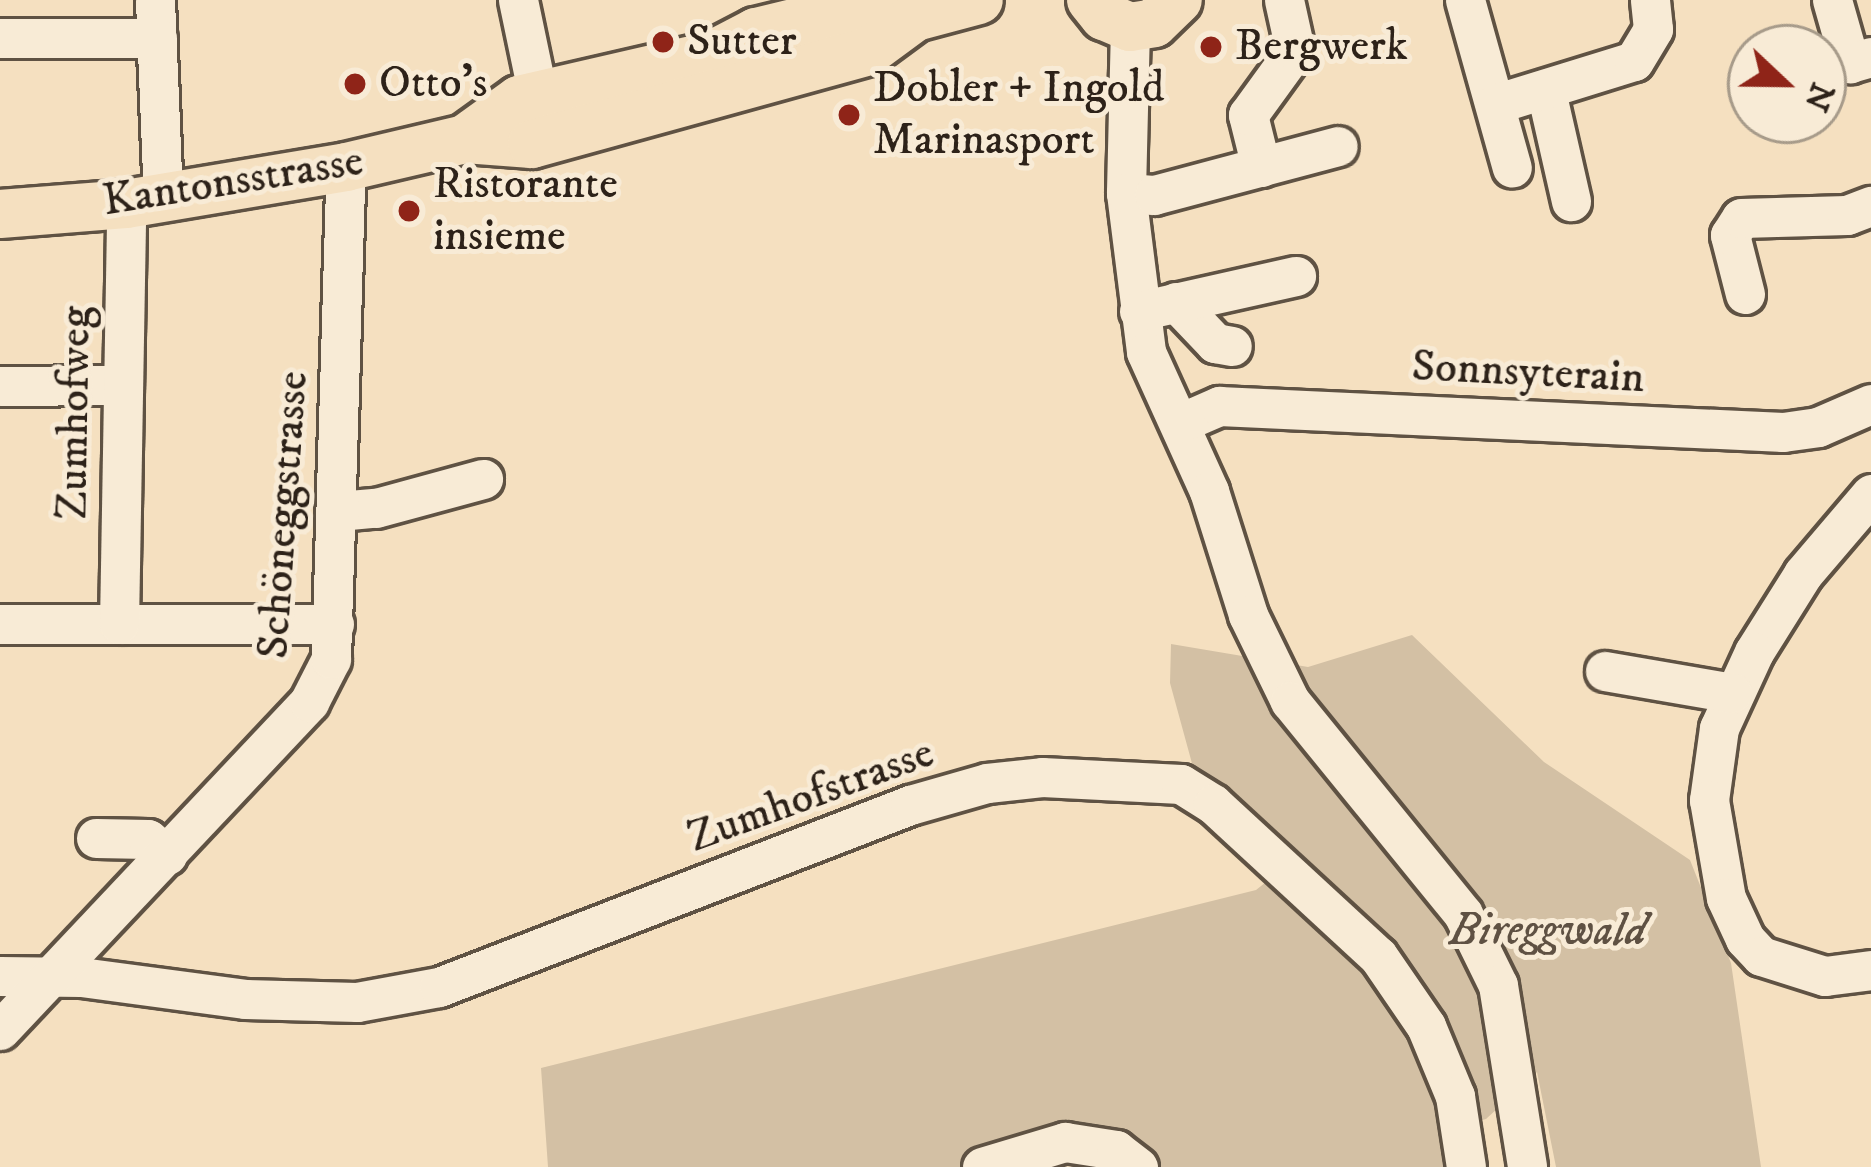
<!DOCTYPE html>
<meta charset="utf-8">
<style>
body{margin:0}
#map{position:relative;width:1871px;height:1167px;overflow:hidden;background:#f5e0c0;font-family:"IM FELL DW Pica",serif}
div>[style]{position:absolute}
.green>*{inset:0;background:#d3c0a4}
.roads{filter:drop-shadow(3px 0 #5f5243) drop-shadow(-3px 0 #5f5243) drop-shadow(0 3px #5f5243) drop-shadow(0 -3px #5f5243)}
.minor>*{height:39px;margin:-19.5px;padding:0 19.5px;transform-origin:19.5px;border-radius:19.5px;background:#f8ebd6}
.major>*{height:48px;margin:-24px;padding:0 24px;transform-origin:24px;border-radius:24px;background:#f5e0c0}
.dots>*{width:33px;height:33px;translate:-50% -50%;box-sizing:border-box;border:6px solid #f8ebd6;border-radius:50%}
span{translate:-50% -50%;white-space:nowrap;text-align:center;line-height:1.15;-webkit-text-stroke:10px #f8ebd6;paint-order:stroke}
.poi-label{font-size:45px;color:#2d2219}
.left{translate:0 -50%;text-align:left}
.street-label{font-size:45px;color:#2d2219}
.park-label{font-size:45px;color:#5f5143;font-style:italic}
.north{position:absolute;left:1727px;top:24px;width:120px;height:120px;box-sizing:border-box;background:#f8ebd6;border:3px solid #a79b8a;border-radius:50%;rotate:112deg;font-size:33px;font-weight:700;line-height:48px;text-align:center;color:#2d2219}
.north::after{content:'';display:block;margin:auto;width:42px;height:54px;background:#8f2418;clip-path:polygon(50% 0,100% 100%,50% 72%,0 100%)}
</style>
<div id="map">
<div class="green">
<i style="clip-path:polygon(1412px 635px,1544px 762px,1690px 860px,1731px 963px,1761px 1167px,1556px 1167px,1537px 1072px,1486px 1119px,1471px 1123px,1461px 1074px,1416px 974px,1260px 840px,1193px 767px,1170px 683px,1171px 644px,1308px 667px)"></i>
<i style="clip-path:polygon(1276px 874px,1406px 1015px,1436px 1078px,1450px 1167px,1144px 1167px,1130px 1154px,972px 1167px,548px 1167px,541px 1068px,1256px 890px)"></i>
</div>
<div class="roads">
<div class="minor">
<i style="left:155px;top:0;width:198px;rotate:87.7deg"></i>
<i style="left:518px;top:0;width:98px;rotate:78.2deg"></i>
<i style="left:1465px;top:0;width:174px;rotate:74.4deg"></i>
<i style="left:1832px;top:0;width:66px;rotate:74.1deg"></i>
<i style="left:1850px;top:63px;width:22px;rotate:-16deg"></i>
<i style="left:1130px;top:27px;width:166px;rotate:91.4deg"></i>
<i style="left:1126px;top:193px;width:160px;rotate:82.8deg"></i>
<i style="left:1146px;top:352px;width:153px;rotate:65.6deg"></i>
<i style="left:1209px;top:491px;width:130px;rotate:72.5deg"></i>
<i style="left:1248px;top:615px;width:96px;rotate:64deg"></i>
<i style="left:1290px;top:701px;width:274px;rotate:50.9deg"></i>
<i style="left:1463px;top:914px;width:79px;rotate:63.8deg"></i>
<i style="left:1498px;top:985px;width:184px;rotate:80.9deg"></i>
<i style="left:0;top:38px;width:157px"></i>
<i style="left:1546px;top:91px;width:113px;rotate:77.2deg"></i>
<i style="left:1495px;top:104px;width:145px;rotate:-17.2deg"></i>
<i style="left:1634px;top:61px;width:37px;rotate:-59deg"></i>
<i style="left:1653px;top:29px;width:29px;rotate:-96deg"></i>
<i style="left:1261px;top:167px;width:54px;rotate:-104deg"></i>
<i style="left:1248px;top:115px;width:80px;rotate:-54.1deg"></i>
<i style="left:1295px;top:50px;width:51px;rotate:-102.4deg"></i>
<i style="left:1126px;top:193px;width:28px;rotate:4deg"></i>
<i style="left:1154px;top:195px;width:190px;rotate:-14.9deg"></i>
<i style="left:1745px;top:294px;width:61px;rotate:-104.3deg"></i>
<i style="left:1730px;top:235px;width:20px;rotate:-57deg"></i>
<i style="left:1741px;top:218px;width:106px;rotate:-1.6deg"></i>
<i style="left:1847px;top:215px;width:26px;rotate:-21deg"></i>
<i style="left:1176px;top:302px;width:57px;rotate:46.4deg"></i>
<i style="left:1215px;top:343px;width:17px;rotate:10deg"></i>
<i style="left:1139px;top:311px;width:161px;rotate:-12.6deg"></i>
<i style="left:0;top:386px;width:123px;rotate:-0.5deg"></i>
<i style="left:1180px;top:423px;width:43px;rotate:-23.6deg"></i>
<i style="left:1219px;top:406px;width:565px;rotate:2.64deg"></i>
<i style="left:1783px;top:432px;width:35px;rotate:-8deg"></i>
<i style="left:1818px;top:427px;width:58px;rotate:-23.5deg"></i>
<i style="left:1871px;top:494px;width:105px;rotate:130.4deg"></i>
<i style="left:1803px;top:574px;width:92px;rotate:122.1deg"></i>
<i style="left:1754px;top:652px;width:84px;rotate:114.7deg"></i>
<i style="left:1719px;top:728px;width:73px;rotate:97.9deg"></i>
<i style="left:1709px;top:800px;width:99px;rotate:80.2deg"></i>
<i style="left:1726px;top:898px;width:45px;rotate:65.1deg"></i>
<i style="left:1745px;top:939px;width:23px;rotate:47deg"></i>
<i style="left:1761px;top:956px;width:67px;rotate:17.4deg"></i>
<i style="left:1825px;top:976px;width:46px;rotate:-7.4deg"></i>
<i style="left:338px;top:511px;width:38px;rotate:-5deg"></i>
<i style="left:376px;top:508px;width:111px;rotate:-15.2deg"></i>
<i style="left:0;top:624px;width:334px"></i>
<i style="left:119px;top:624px;width:420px;rotate:-89deg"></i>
<i style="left:1605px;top:671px;width:129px;rotate:9.8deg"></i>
<i style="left:96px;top:838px;width:52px;rotate:1.1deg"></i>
<i style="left:148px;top:839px;width:25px;rotate:40deg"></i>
<i style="left:0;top:976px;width:81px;rotate:0.7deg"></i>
<i style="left:81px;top:977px;width:165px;rotate:7.6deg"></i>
<i style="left:245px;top:999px;width:112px;rotate:1.5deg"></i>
<i style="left:357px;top:1002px;width:83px;rotate:-10.4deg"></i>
<i style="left:439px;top:987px;width:505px;rotate:-21.13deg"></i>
<i style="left:910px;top:805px;width:80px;rotate:-15.9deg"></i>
<i style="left:987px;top:783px;width:55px;rotate:-6.2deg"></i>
<i style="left:1042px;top:777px;width:139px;rotate:2.9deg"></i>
<i style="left:1181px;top:784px;width:38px;rotate:32deg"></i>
<i style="left:1213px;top:804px;width:224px;rotate:42.7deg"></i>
<i style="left:1378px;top:956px;width:85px;rotate:55.6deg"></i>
<i style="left:1426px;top:1026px;width:76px;rotate:67.5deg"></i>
<i style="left:1455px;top:1096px;width:72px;rotate:81.2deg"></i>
<i style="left:0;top:1030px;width:451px;rotate:-46.7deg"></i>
<i style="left:309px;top:702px;width:48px;rotate:-62.9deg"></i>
<i style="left:331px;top:659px;width:492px;rotate:-88.3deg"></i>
<i style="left:982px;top:1167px;width:87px;rotate:-16.8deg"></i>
<i style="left:1065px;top:1142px;width:52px;rotate:8.9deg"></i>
<i style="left:1116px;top:1150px;width:28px;rotate:38deg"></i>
</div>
<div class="major">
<i style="left:1091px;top:0;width:21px;rotate:51deg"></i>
<i style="left:1104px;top:16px;width:28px;rotate:23deg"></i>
<i style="left:1130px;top:27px;width:24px;rotate:-9deg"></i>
<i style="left:1154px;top:23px;width:33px;rotate:-44deg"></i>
<i style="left:465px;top:139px;width:67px;rotate:-35.8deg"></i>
<i style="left:519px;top:100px;width:196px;rotate:-13deg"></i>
<i style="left:710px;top:56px;width:52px;rotate:-27.6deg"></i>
<i style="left:756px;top:32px;width:106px;rotate:-13.6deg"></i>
<i style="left:859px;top:7px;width:57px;rotate:10.1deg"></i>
<i style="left:0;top:214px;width:126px;rotate:-4.5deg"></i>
<i style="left:126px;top:204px;width:223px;rotate:-9.5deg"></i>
<i style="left:346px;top:167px;width:122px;rotate:-13.2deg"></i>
<i style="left:465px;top:139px;width:67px;rotate:4.3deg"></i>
<i style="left:532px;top:144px;width:350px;rotate:-15.4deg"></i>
<i style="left:869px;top:51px;width:57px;rotate:-36.5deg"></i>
<i style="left:915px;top:17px;width:66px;rotate:-14.9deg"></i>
</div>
</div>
<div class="dots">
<i style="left:663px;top:42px;background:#8f2418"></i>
<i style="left:1211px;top:47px;background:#8f2418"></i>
<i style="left:355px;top:84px;background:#8f2418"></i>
<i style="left:849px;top:115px;background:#8f2418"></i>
<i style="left:409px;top:211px;background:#8f2418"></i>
</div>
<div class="poi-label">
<span class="left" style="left:687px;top:42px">Sutter</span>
<span class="left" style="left:1235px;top:47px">Bergwerk</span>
<span class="left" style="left:379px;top:84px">Otto's</span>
<span class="left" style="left:873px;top:115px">Dobler + Ingold<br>Marinasport</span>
<span class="left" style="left:433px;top:211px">Ristorante<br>insieme</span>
</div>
<div class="street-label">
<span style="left:233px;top:182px;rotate:-9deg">Kantonsstrasse</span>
<span style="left:1528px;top:373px;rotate:3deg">Sonnsyterain</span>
<span style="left:75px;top:413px;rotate:-89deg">Zumhofweg</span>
<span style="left:284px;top:515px;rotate:-86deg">Schöneggstrasse</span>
<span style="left:811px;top:796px;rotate:-20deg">Zumhofstrasse</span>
</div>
<div class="park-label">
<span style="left:1548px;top:932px">Bireggwald</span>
</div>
<div class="north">N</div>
</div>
